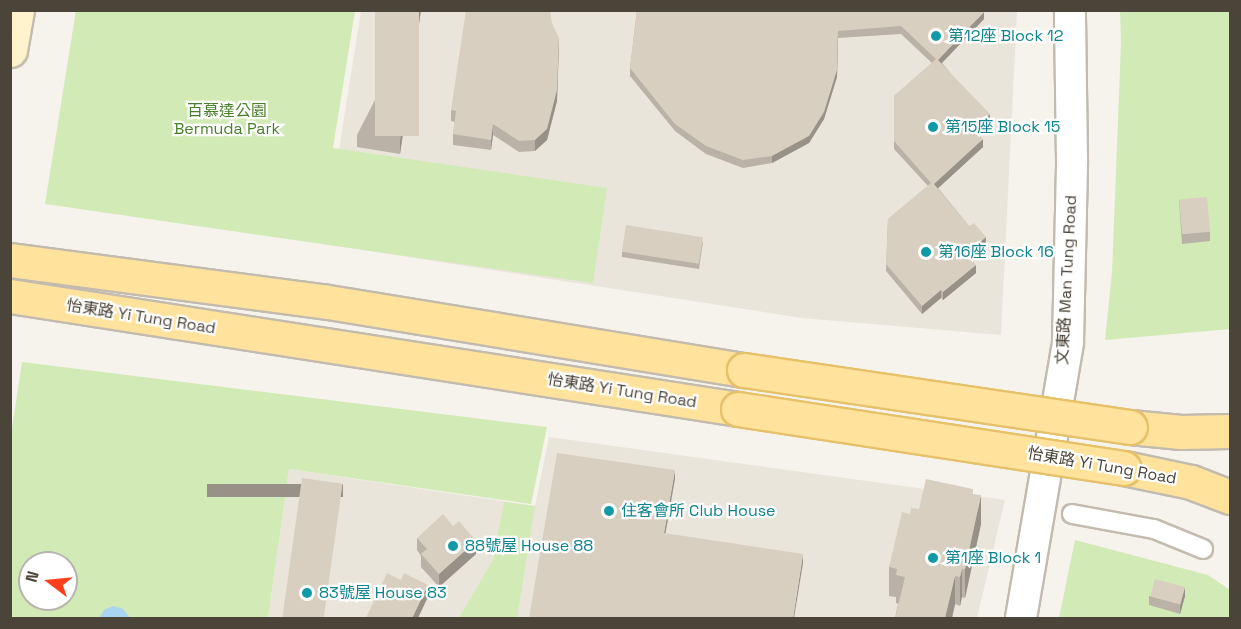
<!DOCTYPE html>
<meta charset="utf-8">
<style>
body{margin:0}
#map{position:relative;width:1241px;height:629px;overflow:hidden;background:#f6f3ec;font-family:"Space Grotesk","Noto Sans TC",sans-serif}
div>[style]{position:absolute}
.residential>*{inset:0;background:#eae5da}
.green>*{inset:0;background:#d2eab5}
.water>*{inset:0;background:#a9d4f2}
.roads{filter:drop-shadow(2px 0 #c2bbae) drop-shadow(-2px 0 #c2bbae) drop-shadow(0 2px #c2bbae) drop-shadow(0 -2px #c2bbae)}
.pedestrian>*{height:18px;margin:-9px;padding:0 9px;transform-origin:9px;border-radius:9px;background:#fff}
.tertiary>*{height:30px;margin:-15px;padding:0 15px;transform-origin:15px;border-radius:15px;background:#fff}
.secondary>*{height:33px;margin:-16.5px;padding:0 16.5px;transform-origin:16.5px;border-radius:16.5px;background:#fff3cd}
.primary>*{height:33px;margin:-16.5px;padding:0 16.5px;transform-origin:16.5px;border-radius:16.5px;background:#ffe39c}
.bridges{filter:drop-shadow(2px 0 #e6c16a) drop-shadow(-2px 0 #e6c16a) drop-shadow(0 2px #e6c16a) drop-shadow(0 -2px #e6c16a)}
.primary-bridge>*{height:33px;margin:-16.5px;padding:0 16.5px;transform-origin:16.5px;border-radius:16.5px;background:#ffe39c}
.wall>*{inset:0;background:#bab2a6}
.shaded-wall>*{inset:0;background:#979187;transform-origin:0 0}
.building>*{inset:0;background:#d8cfc1;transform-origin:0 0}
.dots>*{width:16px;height:16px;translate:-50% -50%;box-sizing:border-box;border:3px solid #fff;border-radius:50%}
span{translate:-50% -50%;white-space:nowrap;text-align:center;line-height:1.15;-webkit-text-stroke:4.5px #fff;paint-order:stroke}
.culture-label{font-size:16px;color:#0d838f}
.left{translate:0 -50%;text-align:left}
.park-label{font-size:16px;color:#4a7f2a}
.street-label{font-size:16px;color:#4b4439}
.frame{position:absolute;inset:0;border:12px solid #4b4439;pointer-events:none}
.north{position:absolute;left:18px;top:551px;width:60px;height:60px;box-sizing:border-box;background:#fff;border:2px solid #b7b4b0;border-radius:50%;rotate:286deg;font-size:16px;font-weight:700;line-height:24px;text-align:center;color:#4b4439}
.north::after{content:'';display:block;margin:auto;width:21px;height:27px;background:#fc3f1d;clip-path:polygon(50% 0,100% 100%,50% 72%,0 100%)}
</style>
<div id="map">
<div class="residential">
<i style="clip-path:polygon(361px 11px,1017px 11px,1001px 335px,802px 318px,324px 244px)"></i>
<i style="clip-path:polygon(549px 437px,1005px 500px,977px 618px,268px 618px,289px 469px,535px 506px)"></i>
</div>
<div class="green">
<i style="clip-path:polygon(76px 10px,355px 11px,333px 148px,607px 188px,593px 283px,45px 204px)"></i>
<i style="clip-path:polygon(1120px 11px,1230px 11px,1230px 329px,1105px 340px,1112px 272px,1121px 44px)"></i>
<i style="clip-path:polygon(evenodd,22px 362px,547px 427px,531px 504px,289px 469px,268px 618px,11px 618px,11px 435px,22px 362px,30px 563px,66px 563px,66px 599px,30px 599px,30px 563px)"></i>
<i style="clip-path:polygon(504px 502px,535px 506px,517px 618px,459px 618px,493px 560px)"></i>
<i style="clip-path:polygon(1075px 540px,1208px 575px,1230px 590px,1230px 618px,1059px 618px)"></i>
</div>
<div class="water">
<i style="clip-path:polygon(113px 606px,123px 609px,130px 618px,99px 618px,104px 610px)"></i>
</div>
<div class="roads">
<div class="pedestrian">
<i style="left:1072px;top:514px;width:83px;rotate:10.4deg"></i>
<i style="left:1154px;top:529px;width:53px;rotate:22.2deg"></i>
</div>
<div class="tertiary">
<i style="left:1021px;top:618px;width:280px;rotate:-80.3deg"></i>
<i style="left:1068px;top:342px;width:182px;rotate:-88.7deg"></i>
<i style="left:1072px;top:160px;width:150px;rotate:-90.8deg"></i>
</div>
<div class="secondary">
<i style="left:10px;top:50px;width:41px;rotate:-80.1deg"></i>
</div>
<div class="primary">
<i style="left:10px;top:260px;width:315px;rotate:7.5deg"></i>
<i style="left:322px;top:301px;width:428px;rotate:9.3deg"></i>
<i style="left:10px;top:296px;width:737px;rotate:8.82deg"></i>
<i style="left:1130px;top:427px;width:51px;rotate:5.6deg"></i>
<i style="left:1181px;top:432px;width:49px;rotate:-1.2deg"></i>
<i style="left:1124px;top:468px;width:68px;rotate:11.8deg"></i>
<i style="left:1191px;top:482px;width:42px;rotate:21deg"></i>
</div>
</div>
<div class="bridges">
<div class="primary-bridge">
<i style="left:744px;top:370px;width:390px;rotate:8.4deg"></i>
<i style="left:738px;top:409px;width:390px;rotate:8.7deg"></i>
</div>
</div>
<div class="wall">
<i style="clip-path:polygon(421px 10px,400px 154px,357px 147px,357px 135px)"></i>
<i style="clip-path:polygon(637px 10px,984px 19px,942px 63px,990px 121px,977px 133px,983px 147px,938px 188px,969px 226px,986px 245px,970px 258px,976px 273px,943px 300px,941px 298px,922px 314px,886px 271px,888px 219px,928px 186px,894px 149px,894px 96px,932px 63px,901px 34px,838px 38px,837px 77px,824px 119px,809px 143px,772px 163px,743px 168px,706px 154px,675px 131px,630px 76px,630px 68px)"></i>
<i style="clip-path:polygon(552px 23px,559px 49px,557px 101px,547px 140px,535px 151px,519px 152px,493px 135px,491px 150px,453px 145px,453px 134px,455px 122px,451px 121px,451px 110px)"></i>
<i style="clip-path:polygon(1179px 200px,1210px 232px,1210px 241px,1182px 244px)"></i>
<i style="clip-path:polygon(703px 242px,699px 269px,622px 257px,622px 252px)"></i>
<i style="clip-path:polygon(973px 494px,981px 524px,965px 598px,962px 597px,960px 606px,955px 604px,952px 618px,895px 618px,898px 604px,896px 603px,896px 597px,889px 596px,889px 567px,910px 514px,919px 509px)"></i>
<i style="clip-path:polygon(417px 538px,476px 554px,439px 587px,421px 567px,421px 556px,417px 550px)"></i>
<i style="clip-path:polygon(1149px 596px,1185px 596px,1180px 614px,1149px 605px)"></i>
</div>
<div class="shaded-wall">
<i style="clip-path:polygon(419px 10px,421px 10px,400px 154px,400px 141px)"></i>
<i style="clip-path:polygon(984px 12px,984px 19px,938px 67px,938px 60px)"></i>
<i style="clip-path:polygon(838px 31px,837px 77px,824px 119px,809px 143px,772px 163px,772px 156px)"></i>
<i style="clip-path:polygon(559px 38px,557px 101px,547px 140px,535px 151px,535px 140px)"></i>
<i style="clip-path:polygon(990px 114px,990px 121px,974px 136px,974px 129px)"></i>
<i style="clip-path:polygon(493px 124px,493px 135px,491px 150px,491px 140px)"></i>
<i style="clip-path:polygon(983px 139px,983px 147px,934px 192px,934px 184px)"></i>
<i style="clip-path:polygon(986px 237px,986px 245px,966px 261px,966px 254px)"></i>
<i style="clip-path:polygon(976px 265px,976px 273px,943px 300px,943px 292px)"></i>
<i style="clip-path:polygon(941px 290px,941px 298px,922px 314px,922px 306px)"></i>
<i style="clip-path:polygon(675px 470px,675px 479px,664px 542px,664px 533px)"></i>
<i style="left:343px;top:484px;width:13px;height:136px;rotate:90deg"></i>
<i style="clip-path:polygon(981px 495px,981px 524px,965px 598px,965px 569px)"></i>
<i style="clip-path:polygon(476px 541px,476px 554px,439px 587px,439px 574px)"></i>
<i style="clip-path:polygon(803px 554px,803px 563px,794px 618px,793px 618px)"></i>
<i style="clip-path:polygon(962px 569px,962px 597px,960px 606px,960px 577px)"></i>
<i style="clip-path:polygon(955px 576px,955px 604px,952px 618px,945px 618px)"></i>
<i style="clip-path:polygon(428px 585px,428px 597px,418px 618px,412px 618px)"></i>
<i style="clip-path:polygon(1185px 587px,1185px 596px,1180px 614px,1180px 605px)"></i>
</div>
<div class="building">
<i style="left:375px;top:10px;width:44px;height:126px"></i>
<i style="clip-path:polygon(466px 10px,550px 10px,552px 23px,559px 38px,557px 90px,547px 129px,535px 140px,519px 141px,493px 124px,491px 140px,453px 134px,456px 111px,451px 110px)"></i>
<i style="clip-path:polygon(637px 10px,982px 10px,984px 12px,938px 60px,990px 114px,974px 129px,983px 139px,934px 184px,969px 226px,974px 223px,986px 237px,966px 254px,976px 265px,943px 292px,941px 290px,922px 306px,886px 264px,888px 219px,931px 183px,894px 141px,894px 96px,936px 59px,901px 26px,838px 31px,837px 70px,824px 112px,809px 136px,772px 156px,743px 160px,706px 146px,675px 124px,630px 68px)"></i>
<i style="left:1207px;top:197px;width:35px;height:28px;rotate:85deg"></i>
<i style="left:626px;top:225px;width:78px;height:27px;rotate:9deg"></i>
<i style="clip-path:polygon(557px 453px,675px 470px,664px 533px,803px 554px,793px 618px,529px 618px)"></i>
<i style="left:302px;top:478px;width:41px;height:142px;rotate:8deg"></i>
<i style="clip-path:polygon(926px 479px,973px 489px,973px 494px,981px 495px,965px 569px,962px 569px,960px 577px,955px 576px,945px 618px,895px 618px,905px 577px,896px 575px,897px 569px,889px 567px,902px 512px,910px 514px,911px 508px,919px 509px)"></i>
<i style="clip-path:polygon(443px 514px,453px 526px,459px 521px,476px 541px,439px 574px,421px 554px,427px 549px,417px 538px)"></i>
<i style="clip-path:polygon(387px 573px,401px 580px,404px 573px,428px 585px,412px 618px,366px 618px)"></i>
<i style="left:1155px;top:579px;width:31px;height:18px;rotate:15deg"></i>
</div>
<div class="dots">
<i style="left:936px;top:36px;background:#0f9aa8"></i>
<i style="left:933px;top:127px;background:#0f9aa8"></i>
<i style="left:926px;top:252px;background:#0f9aa8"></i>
<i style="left:609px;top:511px;background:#0f9aa8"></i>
<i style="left:453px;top:546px;background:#0f9aa8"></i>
<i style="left:933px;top:558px;background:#0f9aa8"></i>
<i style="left:307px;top:593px;background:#0f9aa8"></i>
</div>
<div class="culture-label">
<span class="left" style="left:948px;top:36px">第12座 Block 12</span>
<span class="left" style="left:945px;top:127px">第15座 Block 15</span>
<span class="left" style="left:938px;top:252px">第16座 Block 16</span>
<span class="left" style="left:621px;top:511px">住客會所 Club House</span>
<span class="left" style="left:465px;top:546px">88號屋 House 88</span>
<span class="left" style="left:945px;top:558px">第1座 Block 1</span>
<span class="left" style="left:319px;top:593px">83號屋 House 83</span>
</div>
<div class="park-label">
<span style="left:227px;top:120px">百慕達公園<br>Bermuda Park</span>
</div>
<div class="street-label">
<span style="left:1067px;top:280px;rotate:-87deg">文東路 Man Tung Road</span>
<span style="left:141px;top:317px;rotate:9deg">怡東路 Yi Tung Road</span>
<span style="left:622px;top:391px;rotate:9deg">怡東路 Yi Tung Road</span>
<span style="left:1102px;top:466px;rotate:10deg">怡東路 Yi Tung Road</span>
</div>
<div class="frame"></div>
<div class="north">N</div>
</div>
